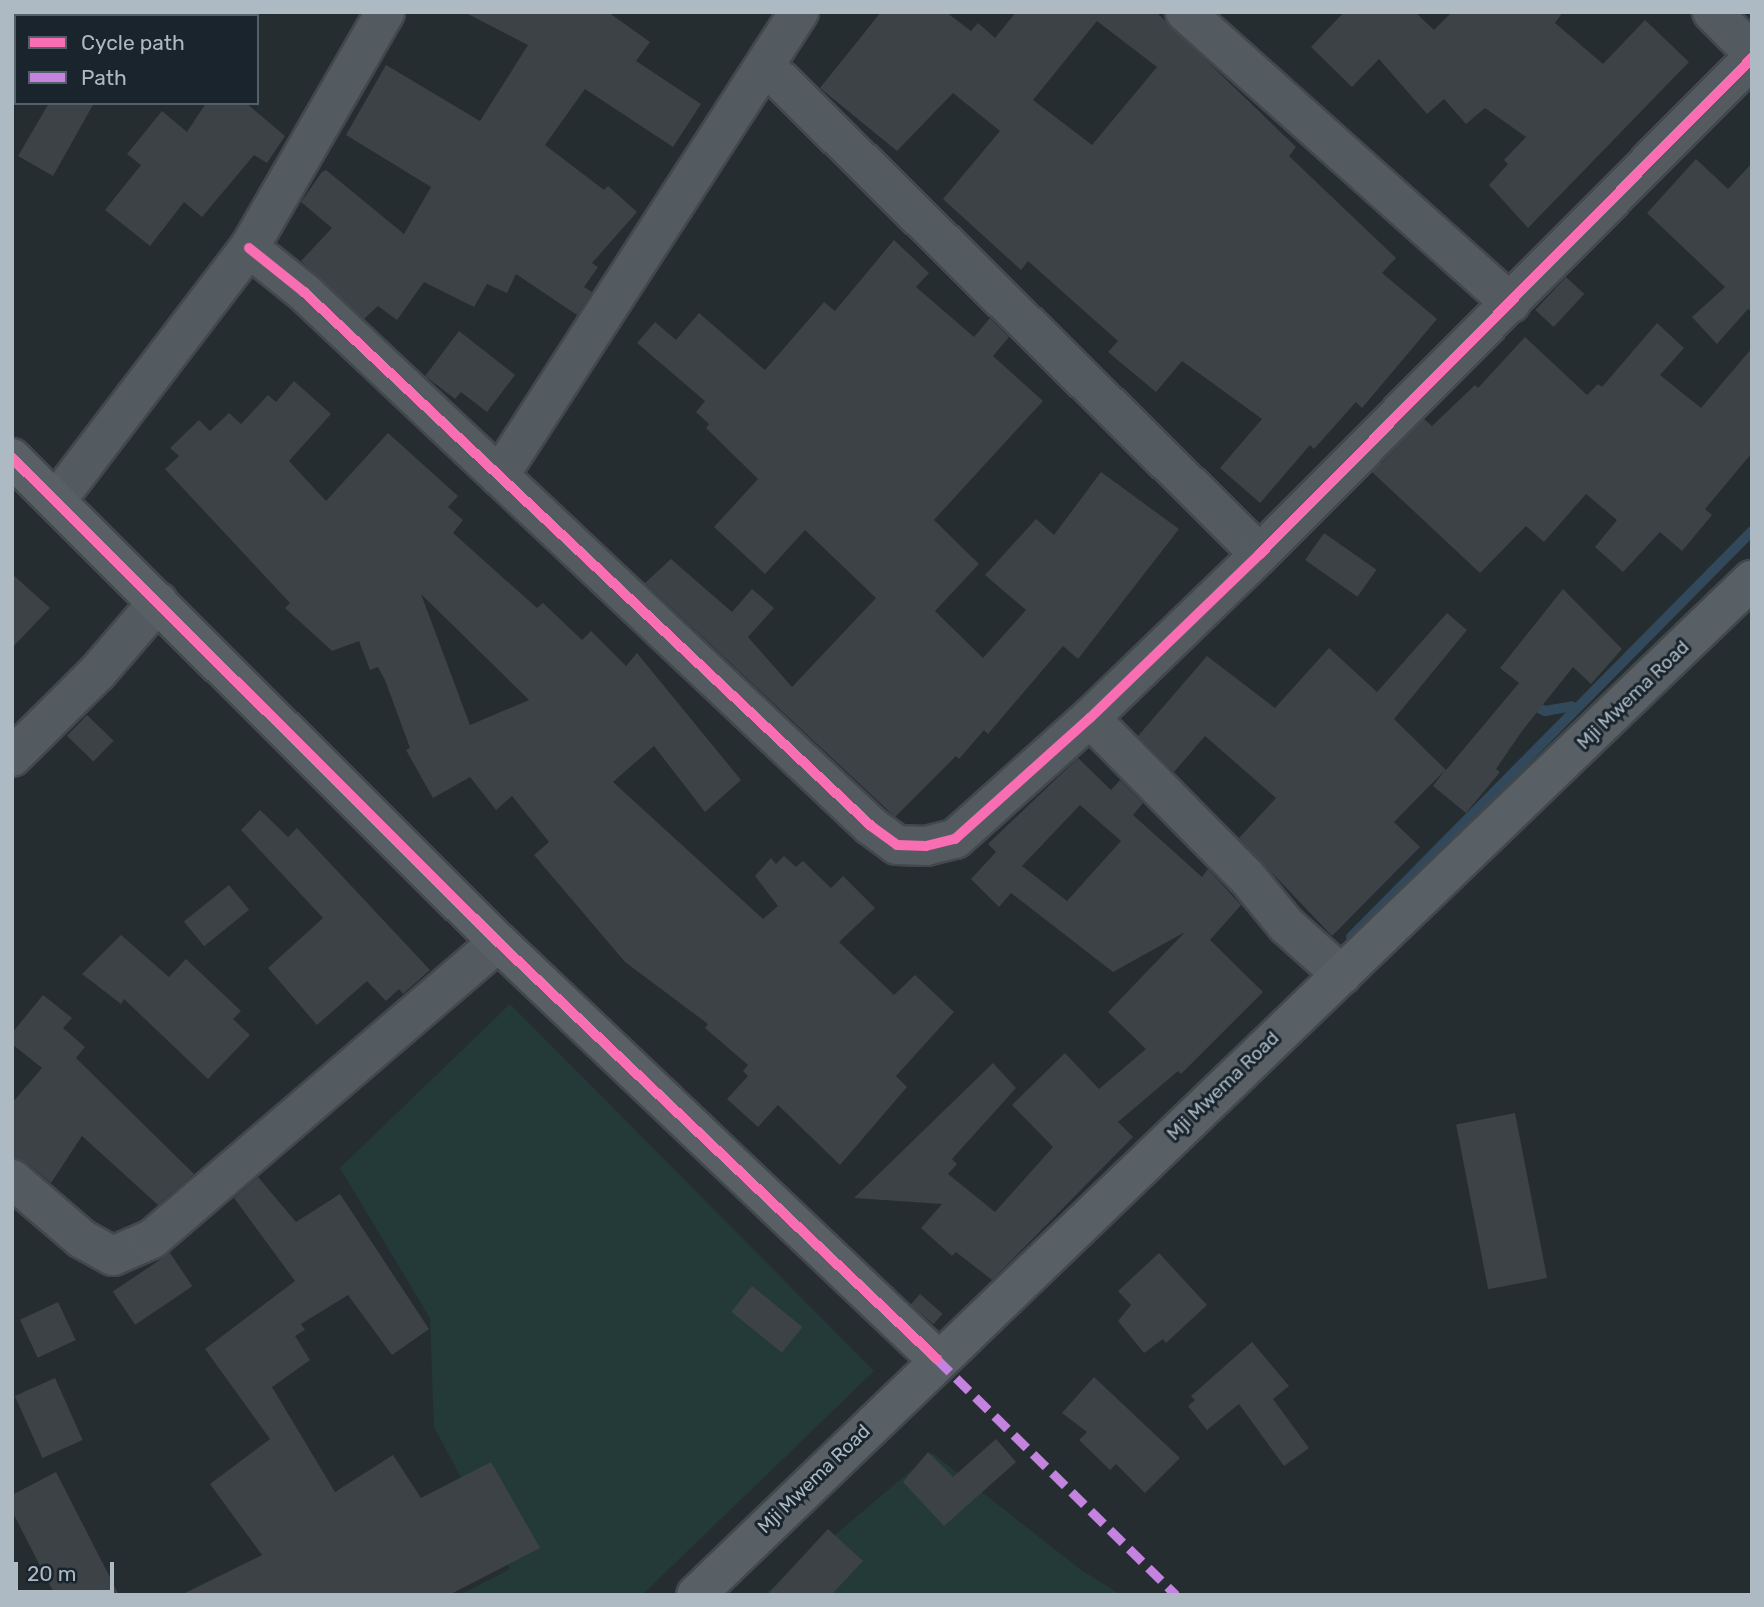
<!DOCTYPE html>
<style>
body{margin:0}
#map{position:relative;width:1764px;height:1607px;overflow:hidden;background:#252d31;font-family:Rubik,sans-serif}
div>[style]{position:absolute}
.green>*{inset:0;background:#243a38}
.stream>*{height:10px;margin:-5px;padding:0 5px;transform-origin:5px;border-radius:5px;background:#31495b}
.building>*{inset:0;background:#3c4246;transform-origin:0 0}
.roads{filter:drop-shadow(2px 0 #42484c) drop-shadow(-2px 0 #42484c) drop-shadow(0 2px #42484c) drop-shadow(0 -2px #42484c)}
.street>*{height:38px;margin:-19px;padding:0 19px;transform-origin:19px;border-radius:19px;background:#545b60}
.secondary>*{height:38px;margin:-19px;padding:0 19px;transform-origin:19px;border-radius:19px;background:#585f65}
.quiet>*{height:9px;margin-top:-4.5px;transform-origin:0;background:repeating-linear-gradient(90deg,#c483df 0 18px,transparent 0 27px)}
.cycleway>*{height:10px;margin:-5px;padding:0 5px;transform-origin:5px;border-radius:5px;background:#f96db3}
span{translate:-50% -50%;white-space:nowrap;text-align:center;line-height:1.15;-webkit-text-stroke:6px #19242c;paint-order:stroke}
.street-label{font-size:19px;color:#adbac4}
.frame{position:absolute;inset:0;border:14px solid #adbac4;pointer-events:none}
.legend{position:absolute;left:14px;top:14px;width:245px;height:91px;box-sizing:border-box;background:#19242c;border:2px solid #546069;margin:0;padding:9px 12px;list-style:none;font-size:21px;color:#adbac4}
.legend li{display:flex;align-items:center;gap:14px;height:35px}
.legend b{width:35px;border:2px solid #546069}
.scale{position:absolute;left:14px;top:1562px;width:100px;height:32px;box-sizing:border-box;border:4px solid #adbac4;border-top:0;padding-left:9px;font-size:21px;line-height:24px;white-space:nowrap;color:#adbac4;-webkit-text-stroke:5px #19242c;paint-order:stroke}
</style>
<div id="map">
<div class="green">
<i style="clip-path:polygon(510px 1004px,874px 1371px,642px 1595px,460px 1595px,510px 1569px,434px 1427px,430px 1318px,340px 1168px)"></i>
<i style="clip-path:polygon(932px 1453px,1081px 1570px,1121px 1595px,764px 1595px)"></i>
</div>
<div class="stream">
<i style="left:1530px;top:704px;width:17px;rotate:25deg"></i>
<i style="left:1545px;top:711px;width:27px;rotate:-10deg"></i>
<i style="left:1351px;top:937px;width:571px;rotate:-45.35deg"></i>
</div>
<div class="building">
<i style="clip-path:polygon(464px 12px,608px 12px,650px 42px,636px 61px,701px 104px,673px 147px,585px 89px,545px 145px,604px 190px,608px 186px,637px 212px,592px 263px,598px 267px,584px 287px,592px 292px,577px 315px,516px 274px,507px 293px,487px 284px,474px 307px,424px 282px,397px 320px,378px 306px,364px 319px,301px 261px,332px 228px,301px 202px,322px 172px,326px 170px,404px 234px,431px 187px,346px 135px,386px 65px,480px 121px,528px 45px)"></i>
<i style="clip-path:polygon(evenodd,881px 12px,946px 12px,971px 31px,978px 23px,995px 38px,1016px 12px,1156px 12px,1296px 147px,1289px 156px,1396px 258px,1382px 273px,1437px 319px,1362px 408px,1356px 402px,1314px 449px,1310px 445px,1260px 503px,1220px 468px,1262px 419px,1182px 361px,1156px 392px,1108px 352px,1118px 341px,1028px 261px,1021px 270px,943px 199px,1000px 131px,953px 93px,897px 151px,820px 88px,881px 12px,1097px 21px,1157px 67px,1092px 145px,1033px 100px,1097px 21px)"></i>
<i style="clip-path:polygon(1344px 12px,1415px 12px,1434px 30px,1452px 12px,1563px 12px,1555px 23px,1603px 64px,1645px 20px,1689px 62px,1528px 228px,1489px 185px,1508px 164px,1504px 160px,1526px 137px,1485px 108px,1466px 124px,1444px 99px,1427px 114px,1379px 59px,1352px 87px,1311px 47px)"></i>
<i style="clip-path:polygon(49px 103px,94px 103px,53px 176px,18px 156px)"></i>
<i style="clip-path:polygon(206px 103px,246px 103px,285px 136px,267px 163px,254px 155px,202px 217px,184px 202px,150px 246px,105px 210px,141px 165px,127px 154px,162px 111px,187px 132px)"></i>
<i style="clip-path:polygon(1696px 159px,1728px 189px,1752px 163px,1752px 312px,1748px 309px,1717px 344px,1692px 317px,1725px 287px,1647px 213px)"></i>
<i style="clip-path:polygon(894px 240px,929px 273px,916px 287px,974px 337px,990px 318px,1009px 337px,993px 356px,1043px 401px,934px 520px,979px 564px,935px 611px,983px 658px,1026px 610px,985px 575px,1036px 519px,1054px 535px,1101px 472px,1179px 529px,1078px 659px,1063px 646px,988px 734px,984px 730px,959px 759px,956px 756px,895px 817px,645px 583px,671px 559px,732px 612px,752px 589px,774px 608px,748px 637px,792px 687px,876px 598px,805px 530px,765px 574px,714px 527px,758px 479px,706px 428px,709px 424px,696px 412px,705px 401px,637px 343px,655px 322px,676px 340px,699px 313px,765px 370px,824px 302px,835px 311px)"></i>
<i style="left:1566px;top:277px;width:25px;height:45px;rotate:43deg"></i>
<i style="clip-path:polygon(1657px 323px,1684px 348px,1660px 375px,1701px 408px,1752px 348px,1752px 453px,1705px 509px,1712px 515px,1682px 551px,1660px 532px,1623px 572px,1595px 547px,1617px 520px,1586px 494px,1544px 542px,1526px 526px,1480px 573px,1372px 472px,1424px 419px,1432px 426px,1475px 385px,1478px 388px,1525px 337px,1587px 395px,1598px 384px,1602px 387px)"></i>
<i style="clip-path:polygon(459px 331px,515px 375px,487px 412px,461px 392px,455px 399px,425px 376px)"></i>
<i style="clip-path:polygon(evenodd,294px 381px,331px 414px,289px 461px,326px 501px,388px 433px,458px 496px,448px 507px,463px 520px,453px 533px,537px 608px,543px 603px,582px 640px,591px 631px,626px 666px,637px 653px,741px 780px,705px 812px,654px 746px,613px 782px,763px 919px,778px 906px,755px 876px,771px 858px,776px 864px,784px 856px,796px 867px,803px 861px,831px 888px,843px 876px,875px 908px,839px 942px,894px 995px,915px 975px,954px 1012px,896px 1076px,907px 1087px,840px 1165px,778px 1105px,758px 1127px,727px 1099px,748px 1076px,743px 1071px,748px 1065px,705px 1028px,708px 1024px,625px 962px,534px 855px,549px 842px,512px 796px,496px 810px,470px 777px,433px 798px,406px 750px,410px 748px,385px 680px,378px 667px,370px 670px,359px 641px,332px 651px,285px 608px,290px 603px,165px 469px,179px 456px,170px 448px,199px 420px,210px 431px,229px 413px,241px 424px,268px 395px,276px 402px,294px 381px,421px 594px,529px 700px,470px 725px,421px 594px)"></i>
<i style="left:1324px;top:533px;width:64px;height:33px;rotate:35deg"></i>
<i style="clip-path:polygon(12px 574px,50px 608px,12px 648px)"></i>
<i style="clip-path:polygon(1563px 589px,1622px 649px,1591px 684px,1573px 667px,1522px 731px,1496px 769px,1500px 772px,1466px 813px,1433px 786px,1445px 770px,1394px 822px,1420px 847px,1332px 936px,1239px 838px,1276px 798px,1205px 736px,1174px 772px,1138px 736px,1207px 656px,1275px 708px,1329px 648px,1377px 692px,1447px 613px,1467px 630px,1394px 719px,1446px 770px,1519px 683px,1500px 668px)"></i>
<i style="left:87px;top:715px;width:37px;height:29px;rotate:44deg"></i>
<i style="clip-path:polygon(evenodd,1078px 758px,1111px 790px,1120px 780px,1143px 803px,1133px 815px,1202px 877px,1208px 869px,1241px 905px,1210px 940px,1263px 992px,1181px 1074px,1178px 1071px,1118px 1122px,1133px 1137px,992px 1280px,956px 1252px,952px 1256px,921px 1228px,942px 1204px,854px 1198px,993px 1063px,1016px 1088px,952px 1159px,957px 1164px,948px 1174px,995px 1212px,1053px 1147px,1012px 1105px,1065px 1053px,1099px 1089px,1146px 1049px,1108px 1012px,1185px 932px,1113px 972px,1011px 893px,999px 907px,971px 879px,996px 852px,988px 844px,1078px 758px,1080px 805px,1121px 841px,1067px 901px,1022px 866px,1080px 805px)"></i>
<i style="clip-path:polygon(260px 810px,288px 837px,297px 828px,430px 970px,403px 994px,399px 989px,386px 1001px,367px 981px,317px 1025px,268px 968px,323px 918px,241px 830px)"></i>
<i style="left:229px;top:885px;width:32px;height:58px;rotate:51deg"></i>
<i style="clip-path:polygon(121px 935px,169px 977px,186px 959px,241px 1011px,233px 1019px,250px 1035px,208px 1079px,124px 999px,121px 1004px,82px 974px)"></i>
<i style="clip-path:polygon(43px 995px,72px 1018px,63px 1028px,85px 1047px,76px 1058px,194px 1174px,158px 1205px,82px 1136px,51px 1183px,26px 1162px,12px 1158px,12px 1103px,42px 1068px,12px 1044px,12px 1033px)"></i>
<i style="left:1515px;top:1113px;width:168px;height:60px;rotate:79deg"></i>
<i style="clip-path:polygon(258px 1177px,296px 1222px,340px 1194px,429px 1329px,392px 1355px,348px 1295px,301px 1324px,305px 1330px,295px 1336px,310px 1360px,272px 1387px,335px 1492px,393px 1455px,421px 1498px,491px 1462px,540px 1548px,449px 1595px,181px 1595px,262px 1555px,210px 1484px,270px 1439px,205px 1349px,295px 1281px,234px 1198px)"></i>
<i style="left:170px;top:1253px;width:40px;height:69px;rotate:56deg"></i>
<i style="clip-path:polygon(1159px 1253px,1207px 1305px,1166px 1343px,1163px 1339px,1144px 1353px,1118px 1321px,1131px 1305px,1118px 1291px)"></i>
<i style="left:752px;top:1286px;width:65px;height:33px;rotate:39deg"></i>
<i style="left:920px;top:1294px;width:30px;height:14px;rotate:41deg"></i>
<i style="left:58px;top:1302px;width:42px;height:42px;rotate:65deg"></i>
<i style="clip-path:polygon(1252px 1342px,1289px 1386px,1273px 1399px,1309px 1448px,1284px 1466px,1239px 1404px,1207px 1430px,1188px 1406px,1195px 1400px,1191px 1396px)"></i>
<i style="clip-path:polygon(1094px 1377px,1180px 1458px,1145px 1493px,1116px 1464px,1110px 1470px,1079px 1440px,1087px 1432px,1062px 1413px)"></i>
<i style="left:55px;top:1378px;width:68px;height:44px;rotate:66deg"></i>
<i style="clip-path:polygon(996px 1439px,1016px 1462px,944px 1526px,903px 1482px,928px 1452px,953px 1477px)"></i>
<i style="clip-path:polygon(56px 1472px,119px 1595px,55px 1595px,12px 1511px,12px 1495px)"></i>
<i style="clip-path:polygon(828px 1529px,863px 1561px,831px 1595px,767px 1595px)"></i>
</div>
<div class="roads">
<div class="street">
<i style="left:1185px;top:12px;width:437px;rotate:41.8deg"></i>
<i style="left:1712px;top:12px;width:57px;rotate:45deg"></i>
<i style="left:767px;top:67px;width:693px;rotate:44.65deg"></i>
<i style="left:249px;top:248px;width:70px;rotate:38.7deg"></i>
<i style="left:304px;top:292px;width:779px;rotate:43.28deg"></i>
<i style="left:871px;top:826px;width:32px;rotate:36deg"></i>
<i style="left:897px;top:845px;width:29px;rotate:2deg"></i>
<i style="left:926px;top:846px;width:30px;rotate:-14deg"></i>
<i style="left:955px;top:839px;width:181px;rotate:-41.9deg"></i>
<i style="left:1090px;top:718px;width:236px;rotate:-44deg"></i>
<i style="left:1260px;top:554px;width:699px;rotate:-45.23deg"></i>
<i style="left:499px;top:476px;width:553px;rotate:-57.12deg"></i>
<i style="left:56px;top:501px;width:318px;rotate:-52.7deg"></i>
<i style="left:249px;top:248px;width:272px;rotate:-60deg"></i>
<i style="left:1090px;top:718px;width:222px;rotate:45.4deg"></i>
<i style="left:1246px;top:876px;width:63px;rotate:50.8deg"></i>
<i style="left:1286px;top:925px;width:75px;rotate:41.8deg"></i>
<i style="left:12px;top:757px;width:120px;rotate:-44.7deg"></i>
<i style="left:97px;top:673px;width:94px;rotate:-49.3deg"></i>
<i style="left:12px;top:1179px;width:92px;rotate:40.6deg"></i>
<i style="left:82px;top:1239px;width:35px;rotate:29deg"></i>
<i style="left:113px;top:1256px;width:43px;rotate:-23.6deg"></i>
<i style="left:152px;top:1239px;width:456px;rotate:-40.6deg"></i>
</div>
<div class="secondary">
<i style="left:12px;top:458px;width:686px;rotate:44.88deg"></i>
<i style="left:498px;top:942px;width:605px;rotate:43.53deg"></i>
<i style="left:696px;top:1595px;width:1465px;rotate:-43.87deg"></i>
</div>
</div>
<div class="quiet">
<i style="left:937px;top:1359px;width:336px;rotate:44.6deg"></i>
</div>
<div class="cycleway">
<i style="left:249px;top:248px;width:70px;rotate:38.7deg"></i>
<i style="left:304px;top:292px;width:779px;rotate:43.28deg"></i>
<i style="left:871px;top:826px;width:32px;rotate:36deg"></i>
<i style="left:897px;top:845px;width:29px;rotate:2deg"></i>
<i style="left:926px;top:846px;width:30px;rotate:-14deg"></i>
<i style="left:955px;top:839px;width:181px;rotate:-41.9deg"></i>
<i style="left:1090px;top:718px;width:236px;rotate:-44deg"></i>
<i style="left:1260px;top:554px;width:699px;rotate:-45.23deg"></i>
<i style="left:12px;top:458px;width:686px;rotate:44.88deg"></i>
<i style="left:498px;top:942px;width:605px;rotate:43.53deg"></i>
</div>
<div class="street-label">
<span style="left:1633px;top:695px;rotate:-44deg">Mji Mwema Road</span>
<span style="left:1223px;top:1086px;rotate:-44deg">Mji Mwema Road</span>
<span style="left:814px;top:1479px;rotate:-44deg">Mji Mwema Road</span>
</div>
<div class="frame"></div>
<ul class="legend">
<li><b style="height:9px;background:#f96db3"></b>Cycle path</li>
<li><b style="height:9px;background:#c483df"></b>Path</li>
</ul>
<div class="scale">20 m</div>
</div>
